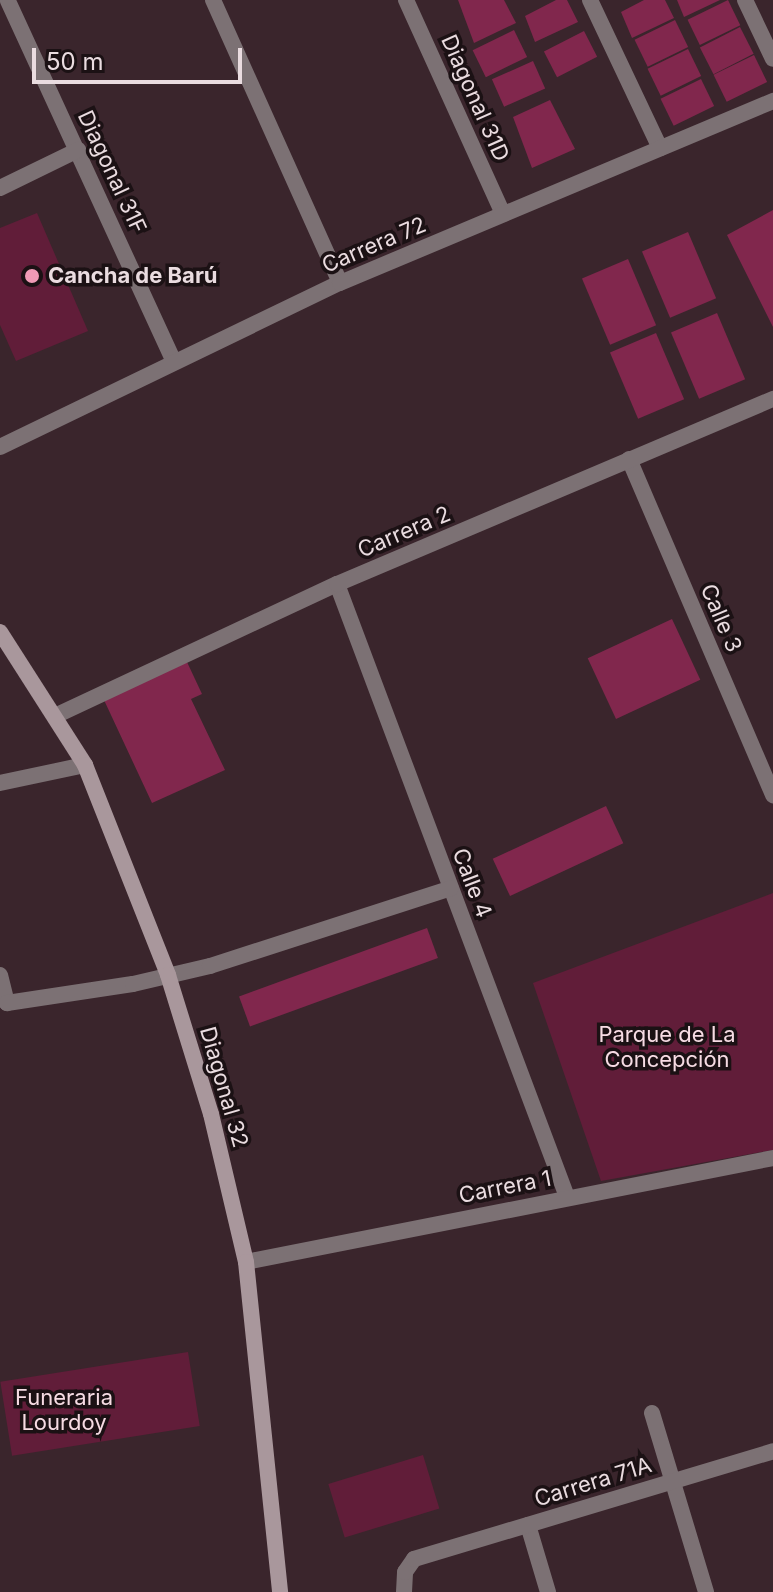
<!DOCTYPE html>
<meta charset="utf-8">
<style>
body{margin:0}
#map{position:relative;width:773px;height:1592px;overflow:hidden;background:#3a252c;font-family:Inter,sans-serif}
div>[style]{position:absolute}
.green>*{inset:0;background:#611d39;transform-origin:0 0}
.building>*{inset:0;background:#81274d;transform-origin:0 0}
.street>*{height:16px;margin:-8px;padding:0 8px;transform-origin:8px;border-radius:8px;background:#7c7174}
.secondary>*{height:16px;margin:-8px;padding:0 8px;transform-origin:8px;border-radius:8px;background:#a9979c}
.dots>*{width:22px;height:22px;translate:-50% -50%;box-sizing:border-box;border:4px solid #1b1114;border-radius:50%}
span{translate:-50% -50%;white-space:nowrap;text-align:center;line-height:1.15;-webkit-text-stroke:7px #1b1114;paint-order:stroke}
.street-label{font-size:22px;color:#eadce0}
.poi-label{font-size:22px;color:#eadce0;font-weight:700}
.left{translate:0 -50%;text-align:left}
.park-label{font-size:22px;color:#f6dbe3}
.scale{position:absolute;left:32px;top:48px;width:210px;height:36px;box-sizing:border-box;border:4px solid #eadce0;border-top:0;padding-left:10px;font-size:24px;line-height:28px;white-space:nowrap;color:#eadce0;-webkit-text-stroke:6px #1b1114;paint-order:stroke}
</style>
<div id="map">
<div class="green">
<i style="clip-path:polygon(37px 213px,88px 331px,16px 361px,0 325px,0 228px)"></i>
<i style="clip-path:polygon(773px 893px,773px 1150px,601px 1181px,533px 983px)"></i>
<i style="left:188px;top:1352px;width:75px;height:190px;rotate:81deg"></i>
<i style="left:423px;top:1455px;width:56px;height:99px;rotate:73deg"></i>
</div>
<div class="building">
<i style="clip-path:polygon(458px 0,504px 0,516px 23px,474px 43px)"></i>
<i style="clip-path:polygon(556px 0,567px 0,578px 22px,535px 42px,525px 16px)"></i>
<i style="clip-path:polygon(644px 0,665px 0,674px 18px,632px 38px,621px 12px)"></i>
<i style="clip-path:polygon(677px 0,720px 0,684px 17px)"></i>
<i style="left:728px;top:0;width:28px;height:45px;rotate:64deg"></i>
<i style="left:675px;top:20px;width:30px;height:45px;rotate:64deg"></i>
<i style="left:740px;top:27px;width:30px;height:45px;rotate:63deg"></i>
<i style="left:514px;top:30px;width:30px;height:46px;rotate:64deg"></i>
<i style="left:584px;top:31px;width:29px;height:45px;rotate:63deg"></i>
<i style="left:688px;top:49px;width:30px;height:45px;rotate:64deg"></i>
<i style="left:754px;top:55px;width:30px;height:45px;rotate:64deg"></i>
<i style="left:533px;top:61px;width:30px;height:45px;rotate:66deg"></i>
<i style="left:701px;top:79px;width:30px;height:45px;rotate:64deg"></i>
<i style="clip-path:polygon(550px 100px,575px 149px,532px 168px,513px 117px)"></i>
<i style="clip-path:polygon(773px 210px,773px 327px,727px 235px)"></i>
<i style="left:688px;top:232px;width:72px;height:50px;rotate:67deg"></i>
<i style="left:628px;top:259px;width:72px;height:50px;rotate:67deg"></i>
<i style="left:717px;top:313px;width:72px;height:50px;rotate:67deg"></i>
<i style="left:656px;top:333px;width:72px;height:50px;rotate:67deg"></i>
<i style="left:672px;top:619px;width:67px;height:93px;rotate:65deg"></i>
<i style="clip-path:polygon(187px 662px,202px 694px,191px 699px,225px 770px,152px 803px,104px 700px)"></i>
<i style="left:606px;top:806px;width:41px;height:125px;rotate:65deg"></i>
<i style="left:427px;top:928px;width:32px;height:200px;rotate:70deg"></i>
</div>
<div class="street">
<i style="left:213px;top:0;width:310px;rotate:65.8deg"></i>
<i style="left:406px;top:0;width:235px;rotate:65.6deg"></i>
<i style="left:590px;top:0;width:164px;rotate:64.7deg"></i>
<i style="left:745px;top:0;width:65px;rotate:64.6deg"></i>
<i style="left:8px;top:1px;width:397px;rotate:65.3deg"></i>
<i style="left:0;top:188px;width:87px;rotate:-26deg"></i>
<i style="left:0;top:447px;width:377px;rotate:-25.8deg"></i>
<i style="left:340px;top:283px;width:470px;rotate:-22.8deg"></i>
<i style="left:629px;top:459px;width:366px;rotate:66.8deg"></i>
<i style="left:337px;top:584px;width:655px;rotate:69.43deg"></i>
<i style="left:57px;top:715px;width:309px;rotate:-25.1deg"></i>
<i style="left:337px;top:584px;width:474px;rotate:-23deg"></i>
<i style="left:0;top:783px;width:87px;rotate:-12deg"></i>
<i style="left:0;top:975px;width:29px;rotate:76deg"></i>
<i style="left:7px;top:1003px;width:127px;rotate:-8.6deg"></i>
<i style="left:133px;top:984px;width:79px;rotate:-13.2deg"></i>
<i style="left:210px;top:966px;width:253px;rotate:-17.9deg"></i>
<i style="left:246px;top:1262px;width:537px;rotate:-11.16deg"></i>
<i style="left:652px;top:1413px;width:187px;rotate:73.2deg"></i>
<i style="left:528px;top:1525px;width:70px;rotate:73.4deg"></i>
<i style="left:404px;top:1592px;width:20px;rotate:-87deg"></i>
<i style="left:405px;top:1572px;width:16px;rotate:-55deg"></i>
<i style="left:414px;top:1559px;width:375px;rotate:-16.7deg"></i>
</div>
<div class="secondary">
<i style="left:0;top:632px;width:158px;rotate:57.4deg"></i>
<i style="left:85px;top:765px;width:226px;rotate:68.4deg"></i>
<i style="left:168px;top:975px;width:145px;rotate:72.8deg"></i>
<i style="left:211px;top:1114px;width:152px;rotate:76.7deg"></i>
<i style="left:246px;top:1262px;width:332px;rotate:84.1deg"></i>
</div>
<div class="dots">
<i style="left:32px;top:276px;background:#f09ab6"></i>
</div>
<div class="street-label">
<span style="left:475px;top:98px;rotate:66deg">Diagonal 31D</span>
<span style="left:112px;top:172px;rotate:65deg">Diagonal 31F</span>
<span style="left:374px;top:245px;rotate:-23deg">Carrera 72</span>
<span style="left:404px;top:532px;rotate:-23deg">Carrera 2</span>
<span style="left:721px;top:618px;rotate:67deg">Calle 3</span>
<span style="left:472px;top:883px;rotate:69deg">Calle 4</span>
<span style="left:224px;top:1087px;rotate:74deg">Diagonal 32</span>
<span style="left:505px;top:1187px;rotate:-11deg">Carrera 1</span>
<span style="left:593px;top:1482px;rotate:-17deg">Carrera 71A</span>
</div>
<div class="poi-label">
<span class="left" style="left:48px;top:276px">Cancha de Barú</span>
</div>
<div class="park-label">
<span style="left:667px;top:1047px">Parque de La<br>Concepción</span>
<span style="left:64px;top:1410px">Funeraria<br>Lourdoy</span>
</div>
<div class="scale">50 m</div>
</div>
